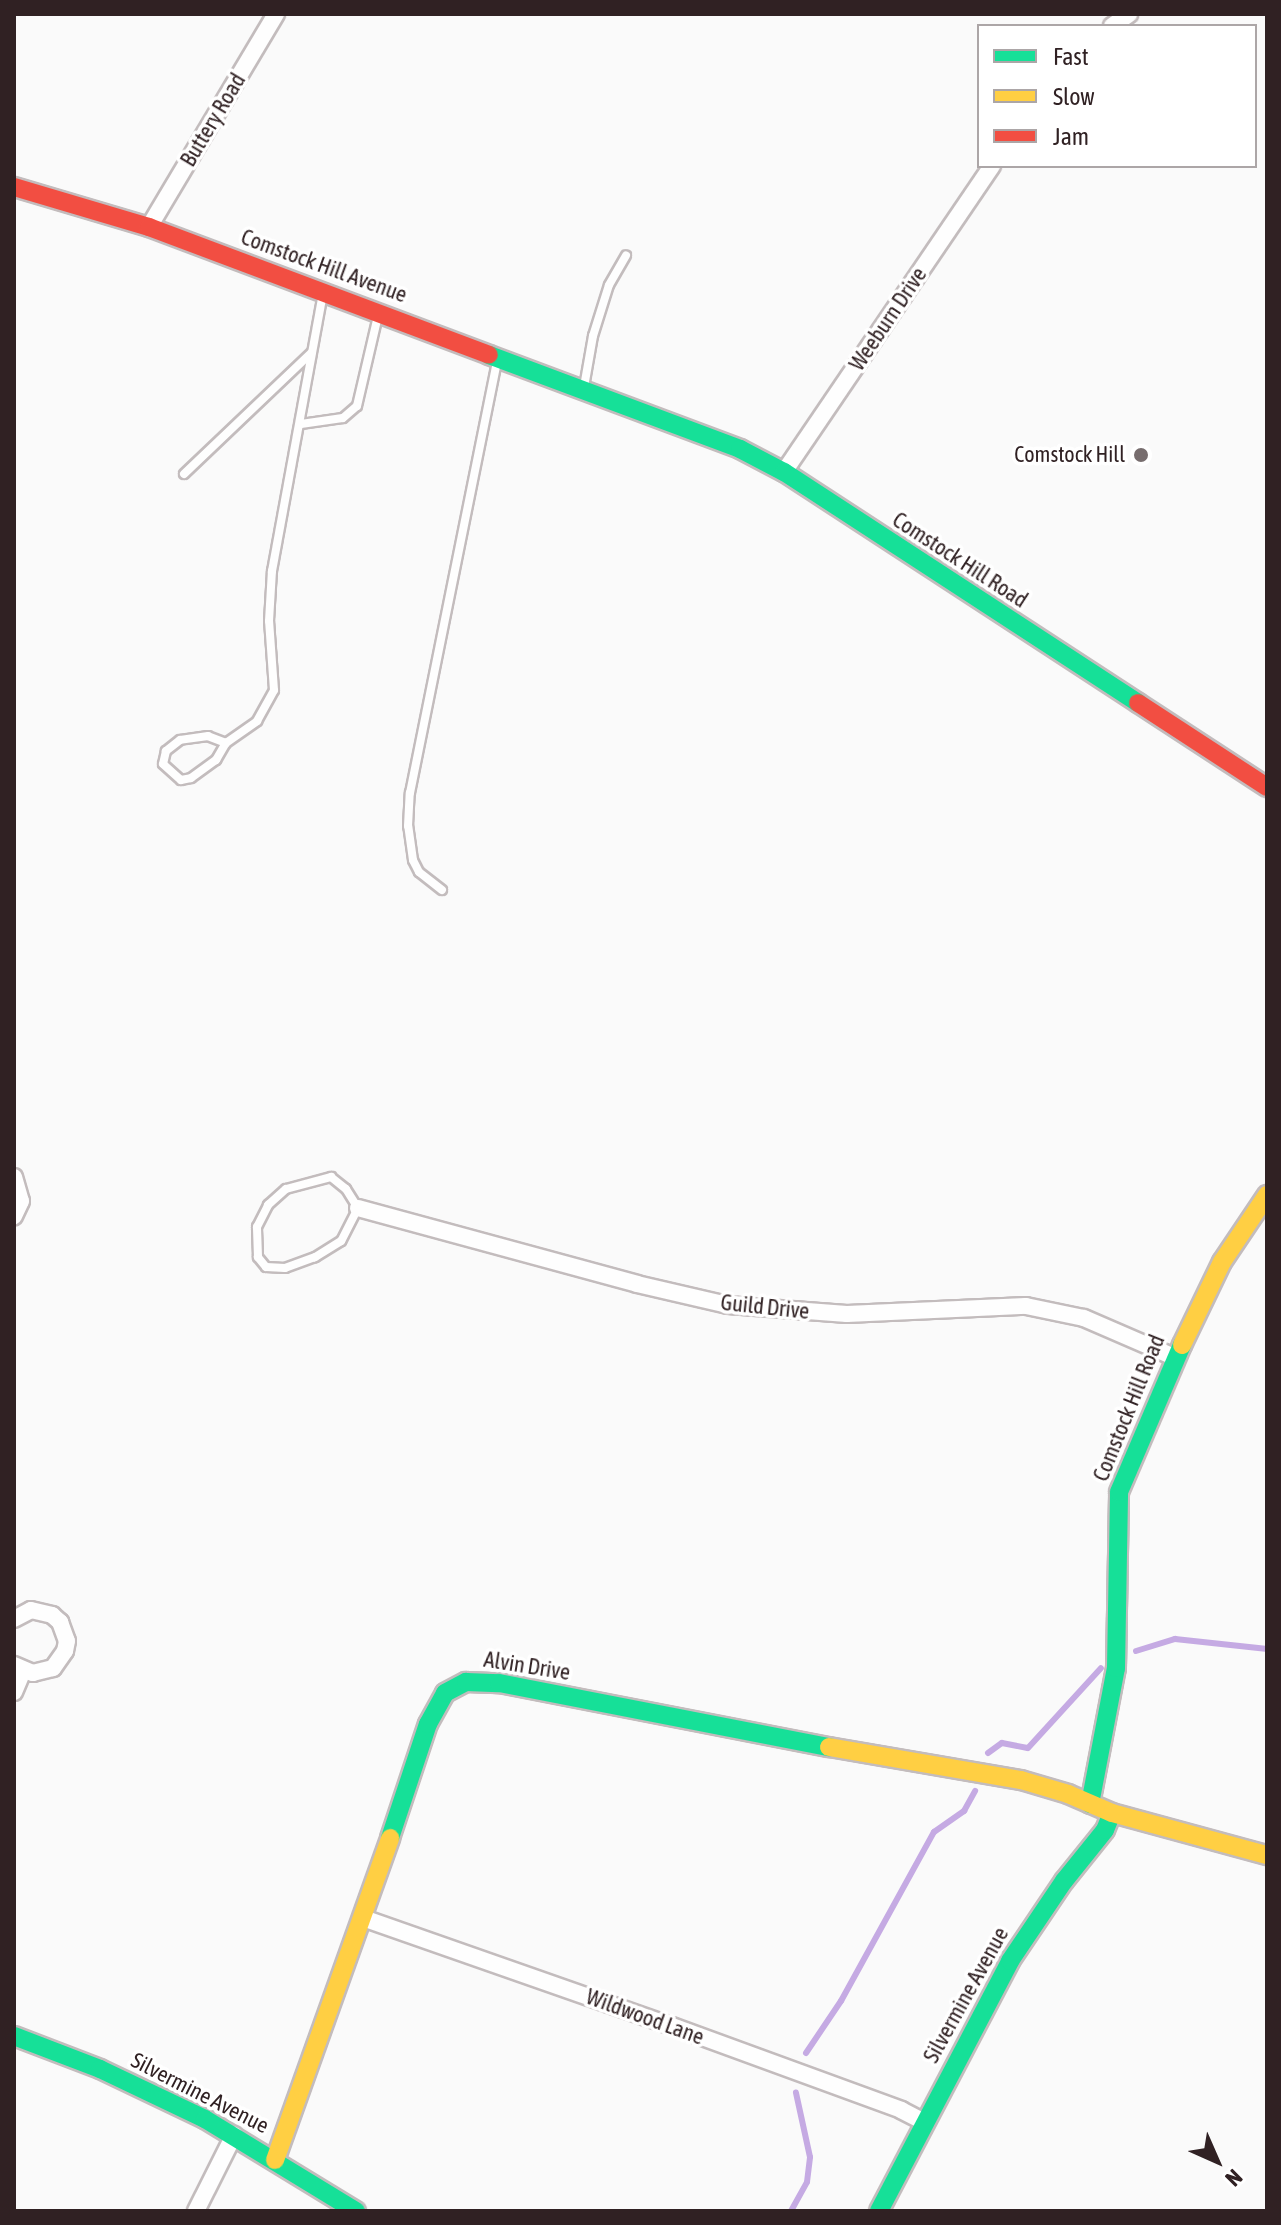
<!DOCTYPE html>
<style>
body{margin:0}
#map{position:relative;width:1281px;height:2225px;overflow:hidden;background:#fafafa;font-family:"Asap Condensed",sans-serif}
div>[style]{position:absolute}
.stream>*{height:6px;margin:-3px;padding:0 3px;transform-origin:3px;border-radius:3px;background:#c5aae3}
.roads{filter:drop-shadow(2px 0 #c3bcbd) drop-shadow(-2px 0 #c3bcbd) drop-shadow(0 2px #c3bcbd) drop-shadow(0 -2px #c3bcbd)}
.lane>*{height:8px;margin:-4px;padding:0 4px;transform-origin:4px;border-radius:4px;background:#fefefe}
.street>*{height:16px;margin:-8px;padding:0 8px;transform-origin:8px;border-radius:8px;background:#fefefe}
.fast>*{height:18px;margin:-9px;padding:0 9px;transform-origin:9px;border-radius:9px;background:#16e098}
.slow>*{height:18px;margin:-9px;padding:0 9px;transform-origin:9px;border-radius:9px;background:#ffcf43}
.jam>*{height:18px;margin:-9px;padding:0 9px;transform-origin:9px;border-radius:9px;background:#f24e42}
.dots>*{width:22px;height:22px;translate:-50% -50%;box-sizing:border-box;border:4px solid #fff;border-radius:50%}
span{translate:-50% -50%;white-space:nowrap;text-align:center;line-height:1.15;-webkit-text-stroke:7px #fff;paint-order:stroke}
.street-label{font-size:22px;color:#302123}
.poi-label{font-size:22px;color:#302123}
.right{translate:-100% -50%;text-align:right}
.frame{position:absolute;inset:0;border:16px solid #302123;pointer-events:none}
.legend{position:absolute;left:977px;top:24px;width:280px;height:144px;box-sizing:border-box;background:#fff;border:2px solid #aca6a7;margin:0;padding:10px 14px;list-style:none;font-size:24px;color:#302123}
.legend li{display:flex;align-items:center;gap:16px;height:40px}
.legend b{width:40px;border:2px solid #aca6a7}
.north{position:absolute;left:1177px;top:2121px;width:80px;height:80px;-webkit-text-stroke:6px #fff;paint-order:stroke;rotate:135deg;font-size:22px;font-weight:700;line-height:32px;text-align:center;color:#302123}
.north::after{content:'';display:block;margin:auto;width:28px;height:36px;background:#302123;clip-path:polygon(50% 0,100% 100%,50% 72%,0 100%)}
</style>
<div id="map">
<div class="stream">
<i style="left:1136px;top:1651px;width:41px;rotate:-17.1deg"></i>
<i style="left:1175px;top:1639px;width:93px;rotate:6.2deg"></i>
<i style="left:988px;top:1753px;width:17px;rotate:-36deg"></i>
<i style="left:1002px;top:1743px;width:26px;rotate:11deg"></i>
<i style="left:1028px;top:1748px;width:108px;rotate:-47.6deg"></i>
<i style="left:806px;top:2053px;width:63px;rotate:-56.1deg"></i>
<i style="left:841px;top:2001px;width:193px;rotate:-61.2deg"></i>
<i style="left:934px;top:1832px;width:37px;rotate:-35deg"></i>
<i style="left:964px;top:1811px;width:23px;rotate:-61deg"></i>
<i style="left:791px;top:2211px;width:33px;rotate:-61deg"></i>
<i style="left:807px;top:2182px;width:25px;rotate:-83deg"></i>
<i style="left:810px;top:2157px;width:66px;rotate:-102.3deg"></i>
</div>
<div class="roads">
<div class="lane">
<i style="left:584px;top:387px;width:52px;rotate:-80deg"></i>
<i style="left:593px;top:336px;width:53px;rotate:-72.6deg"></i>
<i style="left:609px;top:285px;width:34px;rotate:-60deg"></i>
<i style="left:301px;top:424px;width:42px;rotate:-8.1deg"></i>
<i style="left:343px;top:418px;width:18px;rotate:-41deg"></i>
<i style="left:357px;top:406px;width:92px;rotate:-76.9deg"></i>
<i style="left:184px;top:474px;width:175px;rotate:-43.6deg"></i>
<i style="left:226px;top:743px;width:19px;rotate:-159deg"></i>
<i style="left:208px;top:736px;width:28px;rotate:172deg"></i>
<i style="left:180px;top:740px;width:18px;rotate:142deg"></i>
<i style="left:166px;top:751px;width:13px;rotate:103deg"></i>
<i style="left:163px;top:764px;width:24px;rotate:42deg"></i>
<i style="left:181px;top:780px;width:10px;rotate:-11deg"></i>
<i style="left:191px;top:778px;width:31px;rotate:-36deg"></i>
<i style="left:216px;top:760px;width:20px;rotate:-60deg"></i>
<i style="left:226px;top:743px;width:38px;rotate:-35deg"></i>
<i style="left:257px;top:721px;width:35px;rotate:-61deg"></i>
<i style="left:274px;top:690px;width:69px;rotate:-94.1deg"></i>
<i style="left:269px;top:621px;width:50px;rotate:-86.6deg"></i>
<i style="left:272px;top:571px;width:283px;rotate:-79.6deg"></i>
<i style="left:442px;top:890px;width:29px;rotate:-142deg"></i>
<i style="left:419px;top:872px;width:13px;rotate:-117deg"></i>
<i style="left:413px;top:860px;width:34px;rotate:-98deg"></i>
<i style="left:408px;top:826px;width:33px;rotate:-87deg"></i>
<i style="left:410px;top:793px;width:442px;rotate:-78.6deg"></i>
<i style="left:331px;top:1177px;width:19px;rotate:39deg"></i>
<i style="left:346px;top:1189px;width:22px;rotate:58deg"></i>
<i style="left:358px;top:1208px;width:37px;rotate:117deg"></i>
<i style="left:341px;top:1241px;width:31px;rotate:148deg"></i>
<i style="left:315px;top:1257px;width:32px;rotate:160deg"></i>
<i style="left:285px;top:1268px;width:19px;rotate:-177deg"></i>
<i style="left:266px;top:1267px;width:13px;rotate:-129deg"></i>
<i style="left:258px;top:1257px;width:30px;rotate:-92deg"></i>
<i style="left:257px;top:1227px;width:25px;rotate:-63deg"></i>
<i style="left:268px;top:1205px;width:24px;rotate:-42deg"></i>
<i style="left:286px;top:1189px;width:47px;rotate:-14.9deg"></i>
</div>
<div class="street">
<i style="left:1112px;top:26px;width:21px;rotate:-35deg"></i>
<i style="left:149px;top:227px;width:248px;rotate:-59.2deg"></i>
<i style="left:784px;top:472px;width:370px;rotate:-55.8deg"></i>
<i style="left:14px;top:1177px;width:25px;rotate:74deg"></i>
<i style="left:21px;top:1201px;width:17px;rotate:115deg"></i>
<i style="left:358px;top:1208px;width:289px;rotate:15.2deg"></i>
<i style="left:637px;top:1284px;width:93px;rotate:13deg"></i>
<i style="left:728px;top:1305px;width:119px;rotate:4.3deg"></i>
<i style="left:847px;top:1314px;width:179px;rotate:-2.6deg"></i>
<i style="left:1026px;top:1306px;width:59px;rotate:11.7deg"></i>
<i style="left:1084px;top:1318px;width:98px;rotate:23.4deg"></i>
<i style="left:14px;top:1619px;width:19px;rotate:-28deg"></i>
<i style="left:31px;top:1610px;width:22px;rotate:13deg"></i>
<i style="left:52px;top:1615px;width:11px;rotate:41deg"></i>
<i style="left:60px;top:1622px;width:20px;rotate:70deg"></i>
<i style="left:67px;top:1641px;width:10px;rotate:101deg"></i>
<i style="left:65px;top:1651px;width:21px;rotate:125deg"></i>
<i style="left:53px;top:1668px;width:21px;rotate:166deg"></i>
<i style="left:33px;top:1673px;width:21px;rotate:-157deg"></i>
<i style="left:14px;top:1692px;width:23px;rotate:-67deg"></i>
<i style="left:363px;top:1918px;width:327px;rotate:19.3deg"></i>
<i style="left:672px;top:2026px;width:244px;rotate:20.1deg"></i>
<i style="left:901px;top:2110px;width:27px;rotate:27deg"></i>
<i style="left:196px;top:2211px;width:85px;rotate:-63.4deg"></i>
</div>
<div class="fast">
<i style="left:489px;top:355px;width:268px;rotate:20.5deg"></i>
<i style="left:740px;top:449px;width:50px;rotate:27.6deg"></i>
<i style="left:784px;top:472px;width:423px;rotate:33.1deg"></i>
<i style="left:1090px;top:1804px;width:138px;rotate:-79.2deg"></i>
<i style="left:1116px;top:1668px;width:176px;rotate:-89deg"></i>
<i style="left:1119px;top:1492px;width:160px;rotate:-66.8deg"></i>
<i style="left:390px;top:1838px;width:120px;rotate:-71.6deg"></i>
<i style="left:428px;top:1724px;width:35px;rotate:-61deg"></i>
<i style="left:445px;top:1693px;width:24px;rotate:-28deg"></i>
<i style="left:466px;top:1682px;width:33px;rotate:2deg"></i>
<i style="left:499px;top:1683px;width:336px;rotate:11deg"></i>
<i style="left:14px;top:2036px;width:92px;rotate:21deg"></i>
<i style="left:100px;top:2069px;width:116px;rotate:25.5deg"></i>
<i style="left:205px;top:2119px;width:177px;rotate:31.4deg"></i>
<i style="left:879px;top:2211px;width:282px;rotate:-62.3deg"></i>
<i style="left:1010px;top:1961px;width:97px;rotate:-56deg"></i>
<i style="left:1064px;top:1881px;width:65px;rotate:-51.2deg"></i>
<i style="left:1105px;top:1830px;width:18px;rotate:-68deg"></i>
</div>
<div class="slow">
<i style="left:1182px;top:1345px;width:92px;rotate:-64.3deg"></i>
<i style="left:1222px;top:1262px;width:81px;rotate:-56.1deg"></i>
<i style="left:829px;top:1747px;width:195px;rotate:9.8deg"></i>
<i style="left:1021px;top:1780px;width:49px;rotate:16.6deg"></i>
<i style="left:1068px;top:1794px;width:48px;rotate:23.4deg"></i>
<i style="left:1112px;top:1813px;width:161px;rotate:15.2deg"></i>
<i style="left:275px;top:2160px;width:342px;rotate:-70.3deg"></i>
</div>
<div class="jam">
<i style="left:14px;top:187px;width:141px;rotate:16.5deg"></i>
<i style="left:149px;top:227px;width:363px;rotate:20.6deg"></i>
<i style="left:1138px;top:703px;width:154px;rotate:33.1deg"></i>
</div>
</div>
<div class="dots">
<i style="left:1141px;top:455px;background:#776d6e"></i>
</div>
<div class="street-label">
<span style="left:213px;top:120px;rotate:-59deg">Buttery Road</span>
<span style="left:324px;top:266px;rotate:20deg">Comstock Hill Avenue</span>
<span style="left:888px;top:319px;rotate:-56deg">Weeburn Drive</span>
<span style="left:960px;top:560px;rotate:33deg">Comstock Hill Road</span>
<span style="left:765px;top:1307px;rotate:6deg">Guild Drive</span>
<span style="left:1129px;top:1408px;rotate:-68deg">Comstock Hill Road</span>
<span style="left:527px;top:1666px;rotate:9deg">Alvin Drive</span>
<span style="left:966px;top:1995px;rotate:-61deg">Silvermine Avenue</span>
<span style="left:645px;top:2017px;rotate:20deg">Wildwood Lane</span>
<span style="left:200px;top:2093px;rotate:27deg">Silvermine Avenue</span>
</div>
<div class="poi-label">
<span class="right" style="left:1125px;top:455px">Comstock Hill</span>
</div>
<div class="frame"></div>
<ul class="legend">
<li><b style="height:10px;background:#16e098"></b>Fast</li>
<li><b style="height:10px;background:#ffcf43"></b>Slow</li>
<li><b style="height:10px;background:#f24e42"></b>Jam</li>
</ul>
<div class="north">N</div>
</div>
